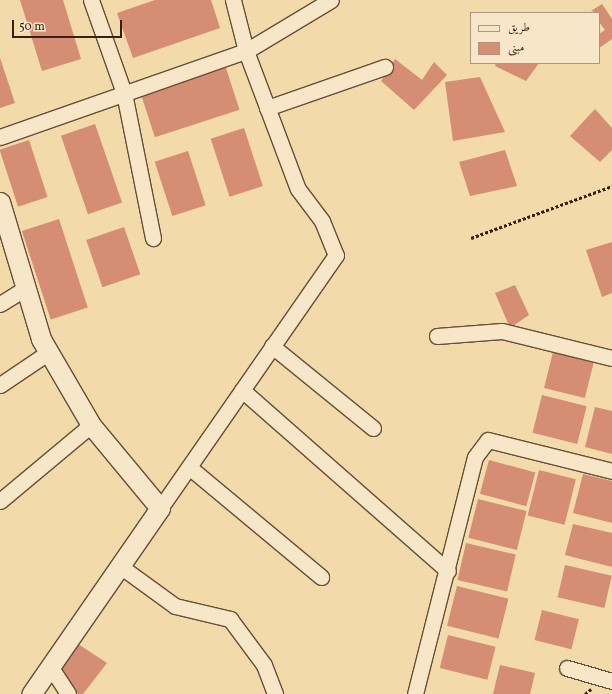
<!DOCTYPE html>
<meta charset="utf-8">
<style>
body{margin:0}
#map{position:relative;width:612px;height:694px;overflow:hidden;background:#f2daaa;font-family:Vollkorn,Amiri,serif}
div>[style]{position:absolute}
.building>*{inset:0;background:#d58d73;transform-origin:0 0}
.path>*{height:2.5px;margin-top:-1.25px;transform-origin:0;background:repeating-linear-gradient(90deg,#391f12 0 3px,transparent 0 5px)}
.roads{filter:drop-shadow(1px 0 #674e38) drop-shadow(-1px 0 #674e38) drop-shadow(0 1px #674e38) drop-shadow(0 -1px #674e38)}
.minor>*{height:15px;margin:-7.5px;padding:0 7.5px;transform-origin:7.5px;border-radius:7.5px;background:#f7e7c8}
.tertiary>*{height:19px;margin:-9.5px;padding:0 9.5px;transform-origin:9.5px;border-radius:9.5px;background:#f7e7c8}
span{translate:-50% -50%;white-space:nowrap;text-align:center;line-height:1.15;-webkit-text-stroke:3.5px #f7e7c8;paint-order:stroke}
.legend{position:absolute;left:470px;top:12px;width:130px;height:52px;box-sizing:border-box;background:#f7e7c8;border:1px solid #ab977f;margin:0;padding:5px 7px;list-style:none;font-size:12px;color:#391f12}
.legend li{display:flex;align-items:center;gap:8px;height:20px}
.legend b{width:20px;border:1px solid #ab977f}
.scale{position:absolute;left:12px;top:20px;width:110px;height:18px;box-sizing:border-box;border:2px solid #391f12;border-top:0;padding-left:5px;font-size:12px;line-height:14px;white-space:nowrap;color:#391f12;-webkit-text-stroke:3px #f7e7c8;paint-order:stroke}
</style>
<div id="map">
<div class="building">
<i style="clip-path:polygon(20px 0,63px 0,81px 59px,42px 71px)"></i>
<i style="clip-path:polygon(155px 0,211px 0,220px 28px,133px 58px,117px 13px)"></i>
<i style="clip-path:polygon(602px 4px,612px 19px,612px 39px,599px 48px,599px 34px,605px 30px,599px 22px,599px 13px,591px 11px)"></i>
<i style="clip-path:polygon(0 58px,15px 103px,0 108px)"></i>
<i style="clip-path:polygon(395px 59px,422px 80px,434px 62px,447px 75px,414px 110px,381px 81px)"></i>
<i style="clip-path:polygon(496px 63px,539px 63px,526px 81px,495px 66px)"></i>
<i style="left:225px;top:65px;width:47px;height:89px;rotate:72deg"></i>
<i style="clip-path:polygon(480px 77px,505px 132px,453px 141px,445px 82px)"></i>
<i style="clip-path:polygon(595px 109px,612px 128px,612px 150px,600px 162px,570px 136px)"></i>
<i style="left:95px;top:124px;width:83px;height:36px;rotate:71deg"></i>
<i style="left:244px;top:128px;width:61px;height:35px;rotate:72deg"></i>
<i style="left:29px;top:140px;width:60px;height:31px;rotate:72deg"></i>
<i style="clip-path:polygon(505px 150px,517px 186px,470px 196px,459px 162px)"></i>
<i style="left:188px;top:151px;width:57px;height:35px;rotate:72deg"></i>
<i style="left:59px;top:219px;width:93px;height:39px;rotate:72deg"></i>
<i style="left:124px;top:227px;width:50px;height:40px;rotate:71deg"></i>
<i style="clip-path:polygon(612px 242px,612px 293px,602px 297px,586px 250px)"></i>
<i style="clip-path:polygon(515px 285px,529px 315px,510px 328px,495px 293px)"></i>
<i style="left:553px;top:352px;width:42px;height:37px;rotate:14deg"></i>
<i style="left:542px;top:395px;width:46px;height:39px;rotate:14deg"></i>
<i style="clip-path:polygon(595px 407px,612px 411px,612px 454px,585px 447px)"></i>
<i style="left:489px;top:460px;width:48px;height:35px;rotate:15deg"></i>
<i style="left:539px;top:470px;width:38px;height:47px;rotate:14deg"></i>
<i style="clip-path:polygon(583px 474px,612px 481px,612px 523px,573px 513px)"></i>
<i style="left:478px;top:499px;width:50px;height:40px;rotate:14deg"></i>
<i style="clip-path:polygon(573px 524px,612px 533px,612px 567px,565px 555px)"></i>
<i style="left:466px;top:543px;width:51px;height:38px;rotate:13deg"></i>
<i style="left:565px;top:565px;width:48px;height:33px;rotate:13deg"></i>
<i style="left:457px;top:586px;width:53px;height:41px;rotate:14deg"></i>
<i style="left:542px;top:610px;width:38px;height:31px;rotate:14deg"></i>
<i style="left:448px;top:635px;width:49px;height:34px;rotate:14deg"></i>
<i style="clip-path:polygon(75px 642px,107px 663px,83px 694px,78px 694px,52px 669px)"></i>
<i style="clip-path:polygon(500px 665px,535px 673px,530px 694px,493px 694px)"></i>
</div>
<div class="path">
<i style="left:471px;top:238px;width:150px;rotate:-20.2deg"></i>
<i style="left:585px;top:694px;width:8px;rotate:-40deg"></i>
</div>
<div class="roads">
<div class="minor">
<i style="left:91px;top:0;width:99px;rotate:70.5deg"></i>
<i style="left:124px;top:93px;width:148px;rotate:78.7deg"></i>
<i style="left:233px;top:0;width:53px;rotate:75.7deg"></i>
<i style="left:246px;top:51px;width:99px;rotate:-31deg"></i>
<i style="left:267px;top:108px;width:125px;rotate:-19.2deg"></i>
<i style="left:0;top:137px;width:261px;rotate:-19.3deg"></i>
<i style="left:246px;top:51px;width:147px;rotate:69.4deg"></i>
<i style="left:298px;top:189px;width:40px;rotate:53deg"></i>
<i style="left:322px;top:221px;width:37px;rotate:68deg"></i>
<i style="left:336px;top:255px;width:308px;rotate:124.8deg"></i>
<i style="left:0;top:304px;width:31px;rotate:-32deg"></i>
<i style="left:437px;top:336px;width:65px;rotate:-4.4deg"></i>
<i style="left:502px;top:331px;width:113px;rotate:13.8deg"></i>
<i style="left:272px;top:346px;width:130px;rotate:39.1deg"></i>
<i style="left:0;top:385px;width:59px;rotate:-34deg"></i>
<i style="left:242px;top:390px;width:274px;rotate:41.3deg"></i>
<i style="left:189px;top:467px;width:172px;rotate:39.8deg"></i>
<i style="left:0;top:501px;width:119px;rotate:-39.9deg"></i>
<i style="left:120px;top:566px;width:68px;rotate:36deg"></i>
<i style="left:175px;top:606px;width:57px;rotate:13.3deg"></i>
<i style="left:230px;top:619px;width:57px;rotate:53.5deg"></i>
<i style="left:264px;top:665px;width:31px;rotate:69deg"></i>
<i style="left:50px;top:666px;width:33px;rotate:57deg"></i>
<i style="left:567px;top:668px;width:47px;rotate:16.1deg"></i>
<i style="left:415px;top:694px;width:244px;rotate:-75.8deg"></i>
<i style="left:475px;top:457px;width:21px;rotate:-53deg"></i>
<i style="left:488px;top:440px;width:128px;rotate:14deg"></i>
</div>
<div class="tertiary">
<i style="left:0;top:202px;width:143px;rotate:73.3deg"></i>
<i style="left:41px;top:339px;width:99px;rotate:59.8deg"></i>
<i style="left:91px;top:425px;width:108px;rotate:50.3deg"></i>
<i style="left:160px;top:508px;width:226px;rotate:124.7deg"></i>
</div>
</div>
<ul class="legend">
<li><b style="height:5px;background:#f7e7c8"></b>طريق</li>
<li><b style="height:11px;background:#d58d73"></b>مبنى</li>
</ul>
<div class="scale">50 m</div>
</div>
